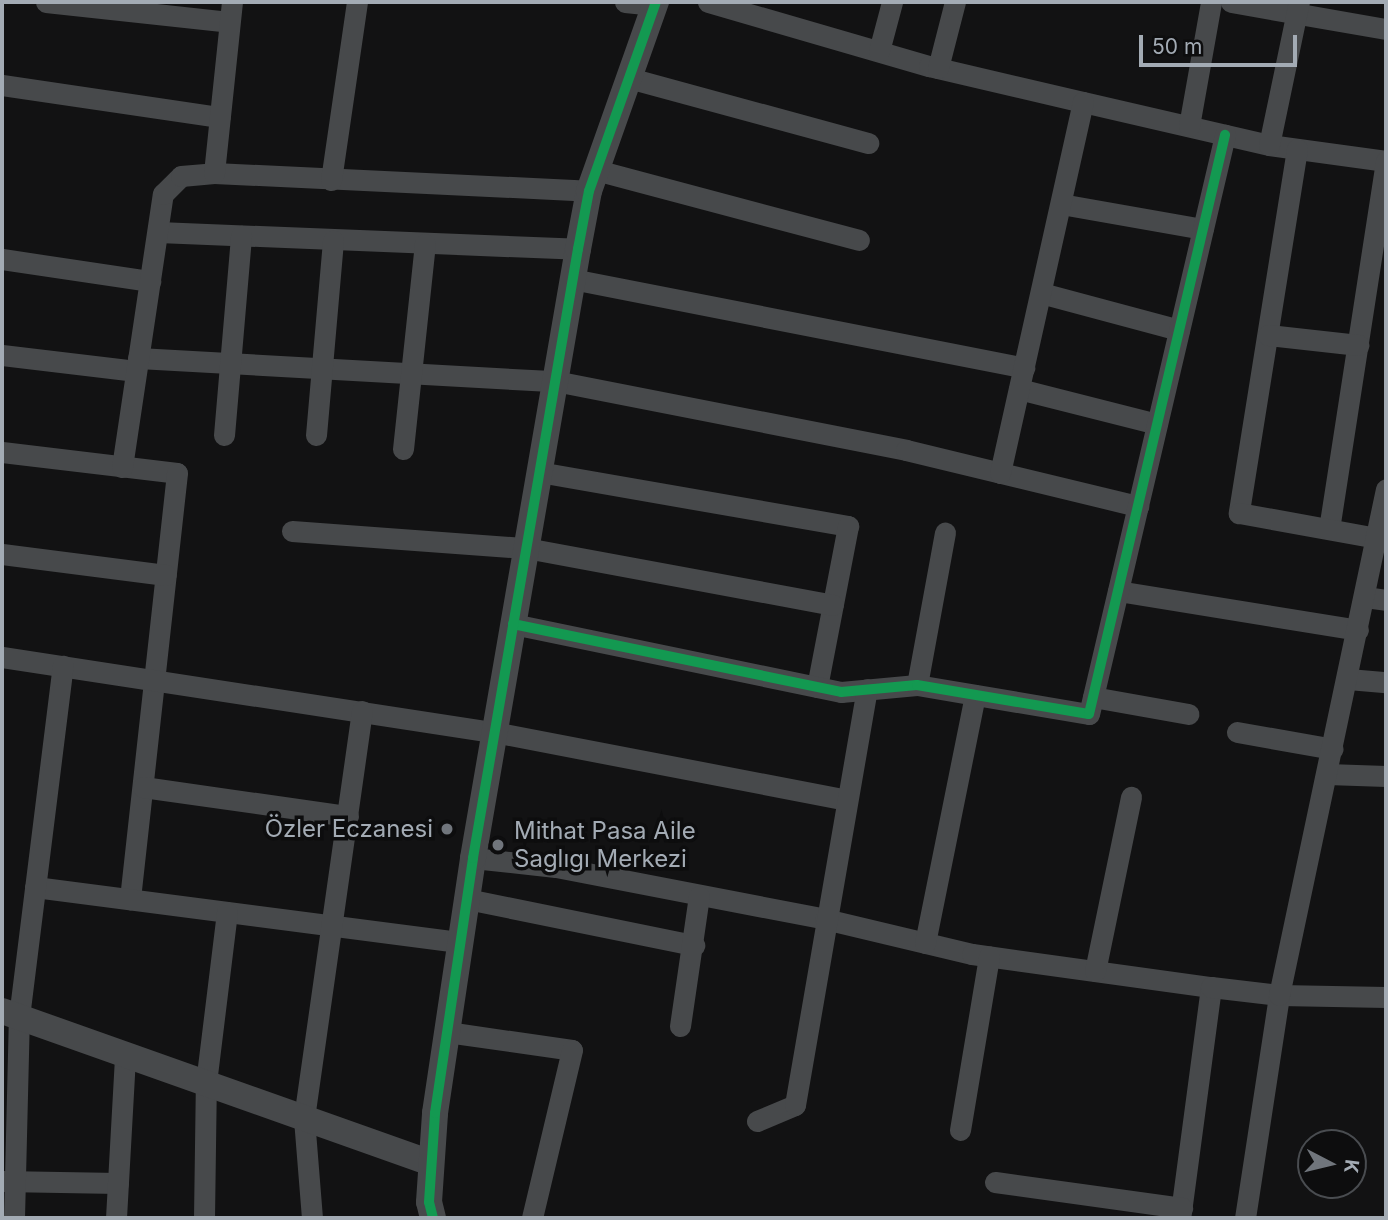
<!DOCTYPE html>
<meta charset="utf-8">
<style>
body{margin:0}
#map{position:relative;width:1388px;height:1220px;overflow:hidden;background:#121213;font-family:Inter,sans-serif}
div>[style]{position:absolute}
.minor>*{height:21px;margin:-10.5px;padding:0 10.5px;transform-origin:10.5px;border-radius:10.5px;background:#47494b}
.tertiary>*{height:26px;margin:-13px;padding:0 13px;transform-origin:13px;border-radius:13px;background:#47494b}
.cycleway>*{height:10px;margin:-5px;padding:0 5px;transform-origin:5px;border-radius:5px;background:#139951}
.dots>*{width:19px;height:19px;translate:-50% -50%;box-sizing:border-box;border:4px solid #0d0d0e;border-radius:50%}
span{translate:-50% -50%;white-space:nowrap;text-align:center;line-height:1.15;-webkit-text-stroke:7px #0d0d0e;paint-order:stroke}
.poi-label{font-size:24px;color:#a3abb4}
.right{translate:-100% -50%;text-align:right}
.left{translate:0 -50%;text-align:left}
.frame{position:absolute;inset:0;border:4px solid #a3abb4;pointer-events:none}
.north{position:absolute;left:1297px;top:1129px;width:70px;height:70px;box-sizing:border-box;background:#0d0d0e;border:2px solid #494c50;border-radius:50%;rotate:97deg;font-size:19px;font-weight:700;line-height:28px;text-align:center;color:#a3abb4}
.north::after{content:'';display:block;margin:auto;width:24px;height:32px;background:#70757c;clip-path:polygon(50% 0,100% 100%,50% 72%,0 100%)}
.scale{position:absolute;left:1139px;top:35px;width:158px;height:32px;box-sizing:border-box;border:4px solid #a3abb4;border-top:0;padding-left:9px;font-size:21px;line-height:24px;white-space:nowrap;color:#a3abb4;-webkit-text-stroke:5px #0d0d0e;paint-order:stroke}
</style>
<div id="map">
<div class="minor">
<i style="left:46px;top:2px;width:184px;rotate:6.2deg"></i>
<i style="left:625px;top:2px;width:30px;rotate:6deg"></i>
<i style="left:708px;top:2px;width:230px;rotate:16.2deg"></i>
<i style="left:929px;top:66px;width:158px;rotate:13.2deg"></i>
<i style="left:1083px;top:102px;width:191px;rotate:13deg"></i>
<i style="left:1269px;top:145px;width:118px;rotate:7.8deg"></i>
<i style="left:1386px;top:161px;width:372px;rotate:98.8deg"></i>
<i style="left:1231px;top:2px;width:157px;rotate:9.9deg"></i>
<i style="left:879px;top:51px;width:51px;rotate:-75.1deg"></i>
<i style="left:938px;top:68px;width:68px;rotate:-75.6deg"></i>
<i style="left:629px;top:78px;width:248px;rotate:15.2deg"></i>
<i style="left:2px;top:85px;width:220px;rotate:8.4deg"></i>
<i style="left:1189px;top:126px;width:126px;rotate:-79.9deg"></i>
<i style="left:1269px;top:145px;width:146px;rotate:-78.2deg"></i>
<i style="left:1297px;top:149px;width:369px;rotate:99.1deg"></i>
<i style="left:1239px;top:513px;width:140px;rotate:10.3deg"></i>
<i style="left:596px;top:170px;width:272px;rotate:14.9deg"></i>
<i style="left:214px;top:173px;width:375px;rotate:2.7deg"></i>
<i style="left:331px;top:180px;width:180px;rotate:-81.7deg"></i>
<i style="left:1061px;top:204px;width:144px;rotate:10deg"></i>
<i style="left:158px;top:232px;width:420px;rotate:2.3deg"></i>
<i style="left:2px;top:259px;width:150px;rotate:8.5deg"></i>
<i style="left:572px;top:279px;width:461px;rotate:11.1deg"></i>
<i style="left:1041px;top:293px;width:143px;rotate:15deg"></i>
<i style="left:1268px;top:335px;width:91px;rotate:6.3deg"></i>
<i style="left:2px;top:355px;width:135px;rotate:6.8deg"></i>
<i style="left:138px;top:358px;width:418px;rotate:3.2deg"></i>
<i style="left:555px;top:381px;width:358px;rotate:11.1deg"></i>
<i style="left:906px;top:450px;width:239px;rotate:13.6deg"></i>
<i style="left:1019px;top:389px;width:142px;rotate:14.2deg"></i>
<i style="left:224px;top:435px;width:200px;rotate:-85.1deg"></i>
<i style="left:316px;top:435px;width:195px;rotate:-85deg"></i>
<i style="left:403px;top:449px;width:206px;rotate:-83.9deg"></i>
<i style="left:2px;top:452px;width:176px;rotate:6.8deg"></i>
<i style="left:177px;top:473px;width:429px;rotate:96.3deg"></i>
<i style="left:122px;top:467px;width:276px;rotate:-81.5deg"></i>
<i style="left:163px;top:194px;width:25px;rotate:-45deg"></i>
<i style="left:181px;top:176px;width:33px;rotate:-5deg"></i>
<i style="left:214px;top:173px;width:172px;rotate:-84deg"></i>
<i style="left:539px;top:472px;width:314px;rotate:9.9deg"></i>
<i style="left:848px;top:526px;width:164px;rotate:100.9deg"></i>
<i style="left:1000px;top:473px;width:380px;rotate:-77.4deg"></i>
<i style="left:292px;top:531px;width:235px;rotate:4.2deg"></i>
<i style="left:526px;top:548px;width:312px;rotate:10.5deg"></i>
<i style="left:2px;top:554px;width:165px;rotate:7.3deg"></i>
<i style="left:1118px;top:591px;width:243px;rotate:9.2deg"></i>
<i style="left:1365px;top:597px;width:21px;rotate:8deg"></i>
<i style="left:513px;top:624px;width:335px;rotate:11.7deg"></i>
<i style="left:841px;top:692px;width:76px;rotate:-5.3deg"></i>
<i style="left:917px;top:685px;width:174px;rotate:9.6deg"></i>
<i style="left:1089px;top:714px;width:595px;rotate:-76.78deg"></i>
<i style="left:2px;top:657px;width:498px;rotate:8.7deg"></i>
<i style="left:494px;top:732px;width:359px;rotate:10.9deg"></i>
<i style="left:1348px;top:679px;width:38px;rotate:5deg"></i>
<i style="left:917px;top:685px;width:155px;rotate:-79.6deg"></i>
<i style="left:1093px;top:697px;width:97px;rotate:10.1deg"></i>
<i style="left:1237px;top:732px;width:97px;rotate:10deg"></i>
<i style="left:1327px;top:774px;width:59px;rotate:1.9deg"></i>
<i style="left:143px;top:787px;width:207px;rotate:8.1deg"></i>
<i style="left:473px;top:858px;width:83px;rotate:6.2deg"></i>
<i style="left:556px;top:867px;width:274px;rotate:10.9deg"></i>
<i style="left:825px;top:919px;width:151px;rotate:13.4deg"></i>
<i style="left:972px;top:954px;width:241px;rotate:7.9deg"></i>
<i style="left:1211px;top:987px;width:233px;rotate:97.6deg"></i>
<i style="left:35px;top:887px;width:429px;rotate:7.4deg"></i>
<i style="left:467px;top:899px;width:232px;rotate:11.5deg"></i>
<i style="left:925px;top:943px;width:253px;rotate:-78.6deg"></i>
<i style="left:1095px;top:971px;width:178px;rotate:-78.3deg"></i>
<i style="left:1211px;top:987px;width:68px;rotate:6.7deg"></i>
<i style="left:1279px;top:995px;width:107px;rotate:1.1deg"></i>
<i style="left:680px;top:1026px;width:131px;rotate:-81.7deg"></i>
<i style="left:447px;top:1032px;width:126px;rotate:8.2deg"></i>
<i style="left:572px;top:1050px;width:173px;rotate:103.4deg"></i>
<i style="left:757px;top:1121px;width:41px;rotate:-22.8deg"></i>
<i style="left:795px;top:1105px;width:422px;rotate:-80.2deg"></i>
<i style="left:960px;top:1130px;width:176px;rotate:-80.5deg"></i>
<i style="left:2px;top:1181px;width:116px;rotate:1deg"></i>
<i style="left:995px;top:1182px;width:189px;rotate:7.9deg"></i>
<i style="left:14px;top:1218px;width:201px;rotate:-88.6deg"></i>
<i style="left:19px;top:1017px;width:354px;rotate:-82.9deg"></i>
<i style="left:116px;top:1218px;width:163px;rotate:-86.8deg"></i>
<i style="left:204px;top:1218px;width:135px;rotate:-89.2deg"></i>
<i style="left:206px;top:1083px;width:172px;rotate:-83deg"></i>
<i style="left:312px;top:1218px;width:100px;rotate:-94.6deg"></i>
<i style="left:304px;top:1118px;width:411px;rotate:-81.9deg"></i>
<i style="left:1245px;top:1218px;width:226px;rotate:-81.3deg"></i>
<i style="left:1279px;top:995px;width:517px;rotate:-78.06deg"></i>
</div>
<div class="tertiary">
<i style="left:2px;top:1011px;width:455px;rotate:19.5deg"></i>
<i style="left:433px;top:1218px;width:16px;rotate:-104deg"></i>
<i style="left:429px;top:1202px;width:89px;rotate:-86.1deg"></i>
<i style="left:435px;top:1113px;width:258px;rotate:-81.5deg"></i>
<i style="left:473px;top:858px;width:618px;rotate:-80.22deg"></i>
<i style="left:578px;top:249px;width:59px;rotate:-79.3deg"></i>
<i style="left:589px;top:191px;width:201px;rotate:-70.5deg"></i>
</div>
<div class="cycleway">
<i style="left:513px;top:624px;width:335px;rotate:11.7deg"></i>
<i style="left:841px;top:692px;width:76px;rotate:-5.3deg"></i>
<i style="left:917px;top:685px;width:174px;rotate:9.6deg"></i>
<i style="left:1089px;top:714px;width:595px;rotate:-76.78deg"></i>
<i style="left:433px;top:1218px;width:16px;rotate:-104deg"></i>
<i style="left:429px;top:1202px;width:89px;rotate:-86.1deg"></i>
<i style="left:435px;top:1113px;width:258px;rotate:-81.5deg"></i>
<i style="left:473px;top:858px;width:618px;rotate:-80.22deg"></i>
<i style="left:578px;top:249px;width:59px;rotate:-79.3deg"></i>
<i style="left:589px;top:191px;width:201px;rotate:-70.5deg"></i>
</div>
<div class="dots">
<i style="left:447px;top:829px;background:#70757c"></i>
<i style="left:498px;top:845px;background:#70757c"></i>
</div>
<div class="poi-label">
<span class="right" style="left:433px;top:829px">Özler Eczanesi</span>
<span class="left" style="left:514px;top:845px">Mithat Pasa Aile<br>Saglıgı Merkezi</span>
</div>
<div class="frame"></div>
<div class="north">K</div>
<div class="scale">50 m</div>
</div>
